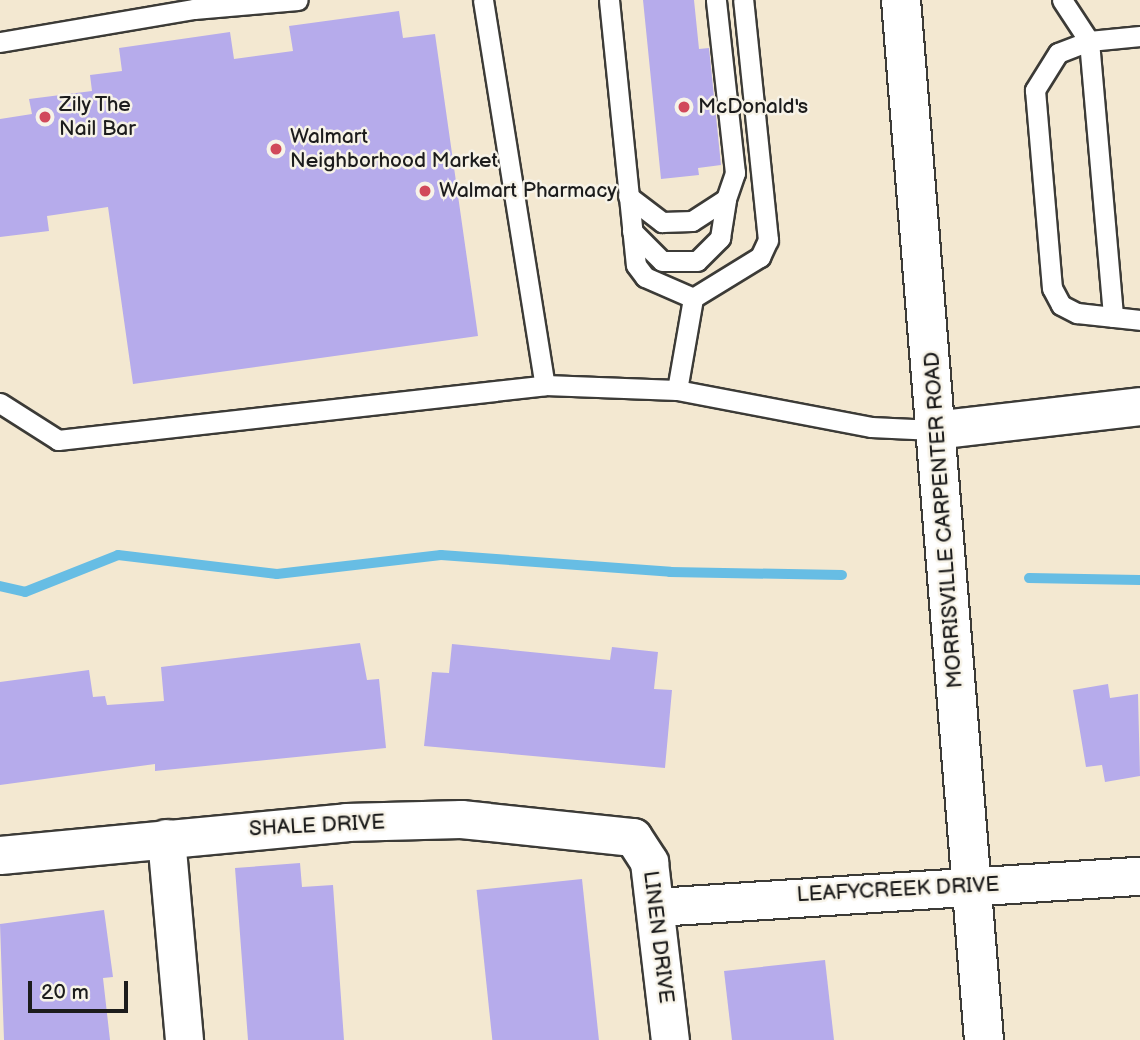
<!DOCTYPE html>
<style>
body{margin:0}
#map{position:relative;width:1140px;height:1040px;overflow:hidden;background:#f3e8d1;font-family:"Balsamiq Sans",sans-serif}
div>[style]{position:absolute}
.stream>*{height:10px;margin:-5px;padding:0 5px;transform-origin:5px;border-radius:5px;background:#67bde4}
.building>*{inset:0;background:#b6abeb;transform-origin:0 0}
.roads{filter:drop-shadow(2px 0 #3c3b37) drop-shadow(-2px 0 #3c3b37) drop-shadow(0 2px #3c3b37) drop-shadow(0 -2px #3c3b37)}
.lane>*{height:19px;margin:-9.5px;padding:0 9.5px;transform-origin:9.5px;border-radius:9.5px;background:#fff}
.street>*{height:37px;margin:-18.5px;padding:0 18.5px;transform-origin:18.5px;border-radius:18.5px;background:#fff}
.secondary>*{height:38px;margin:-19px;padding:0 19px;transform-origin:19px;border-radius:19px;background:#fff}
.dots>*{width:19px;height:19px;translate:-50% -50%;box-sizing:border-box;border:4px solid #f7f3e8;border-radius:50%}
span{translate:-50% -50%;white-space:nowrap;text-align:center;line-height:1.15;-webkit-text-stroke:5px #f7f3e8;paint-order:stroke}
.poi-label{font-size:21px;color:#1c1c1c}
.left{translate:0 -50%;text-align:left}
.street-label{font-size:21px;color:#1c1c1c}
.scale{position:absolute;left:28px;top:981px;width:100px;height:32px;box-sizing:border-box;border:4px solid #1c1c1c;border-top:0;padding-left:9px;font-size:21px;line-height:24px;white-space:nowrap;color:#1c1c1c;-webkit-text-stroke:5px #f7f3e8;paint-order:stroke}
</style>
<div id="map">
<div class="stream">
<i style="left:1029px;top:578px;width:111px;rotate:1deg"></i>
<i style="left:0;top:586px;width:26px;rotate:13deg"></i>
<i style="left:25px;top:592px;width:100px;rotate:-21.7deg"></i>
<i style="left:118px;top:555px;width:160px;rotate:6.8deg"></i>
<i style="left:277px;top:574px;width:165px;rotate:-6.6deg"></i>
<i style="left:441px;top:555px;width:230px;rotate:4.2deg"></i>
<i style="left:670px;top:572px;width:172px;rotate:1deg"></i>
</div>
<div class="building">
<i style="clip-path:polygon(643px 0,694px 0,699px 49px,709px 48px,721px 165px,698px 168px,699px 175px,661px 179px)"></i>
<i style="clip-path:polygon(399px 11px,403px 38px,435px 34px,478px 336px,133px 384px,108px 207px,47px 216px,49px 231px,0 237px,0 119px,32px 114px,29px 99px,92px 91px,90px 75px,122px 71px,119px 48px,230px 32px,234px 59px,293px 51px,289px 26px)"></i>
<i style="clip-path:polygon(360px 643px,367px 680px,379px 679px,386px 748px,155px 771px,155px 764px,0 785px,0 682px,89px 670px,93px 697px,105px 696px,107px 705px,164px 701px,161px 667px)"></i>
<i style="clip-path:polygon(452px 644px,610px 660px,612px 647px,658px 652px,654px 689px,672px 690px,665px 768px,424px 746px,432px 672px,449px 673px)"></i>
<i style="clip-path:polygon(1108px 684px,1110px 698px,1138px 694px,1140px 776px,1105px 782px,1102px 765px,1086px 767px,1073px 690px)"></i>
<i style="clip-path:polygon(300px 863px,302px 887px,333px 885px,344px 1040px,248px 1040px,235px 868px)"></i>
<i style="left:582px;top:879px;width:162px;height:106px;rotate:84deg"></i>
<i style="clip-path:polygon(104px 910px,113px 977px,103px 978px,110px 1040px,4px 1040px,0 924px)"></i>
<i style="clip-path:polygon(825px 960px,834px 1040px,732px 1040px,724px 971px)"></i>
</div>
<div class="roads">
<div class="lane">
<i style="left:483px;top:0;width:390px;rotate:80.9deg"></i>
<i style="left:609px;top:0;width:266px;rotate:84.2deg"></i>
<i style="left:636px;top:265px;width:15px;rotate:53deg"></i>
<i style="left:645px;top:277px;width:52px;rotate:23.6deg"></i>
<i style="left:693px;top:298px;width:79px;rotate:-31.5deg"></i>
<i style="left:760px;top:257px;width:19px;rotate:-65deg"></i>
<i style="left:768px;top:240px;width:241px;rotate:-95.9deg"></i>
<i style="left:1062px;top:0;width:49px;rotate:56.6deg"></i>
<i style="left:1089px;top:41px;width:277px;rotate:85deg"></i>
<i style="left:1140px;top:36px;width:51px;rotate:174.4deg"></i>
<i style="left:1089px;top:41px;width:33px;rotate:159deg"></i>
<i style="left:1058px;top:53px;width:44px;rotate:121.9deg"></i>
<i style="left:1035px;top:90px;width:199px;rotate:85.1deg"></i>
<i style="left:1052px;top:288px;width:19px;rotate:62deg"></i>
<i style="left:1061px;top:305px;width:18px;rotate:27deg"></i>
<i style="left:1077px;top:313px;width:63px;rotate:6.3deg"></i>
<i style="left:0;top:42px;width:197px;rotate:-9.7deg"></i>
<i style="left:194px;top:9px;width:104px;rotate:-4.9deg"></i>
<i style="left:628px;top:196px;width:43px;rotate:37.4deg"></i>
<i style="left:662px;top:222px;width:30px;rotate:-2deg"></i>
<i style="left:692px;top:221px;width:40px;rotate:-32.9deg"></i>
<i style="left:726px;top:199px;width:28px;rotate:-71deg"></i>
<i style="left:735px;top:173px;width:174px;rotate:-96.3deg"></i>
<i style="left:632px;top:231px;width:42px;rotate:45deg"></i>
<i style="left:662px;top:261px;width:35px"></i>
<i style="left:697px;top:261px;width:33px;rotate:-45deg"></i>
<i style="left:720px;top:238px;width:39px;rotate:-81deg"></i>
<i style="left:677px;top:390px;width:93px;rotate:-80.1deg"></i>
<i style="left:0;top:403px;width:69px;rotate:32.5deg"></i>
<i style="left:58px;top:440px;width:490px;rotate:-6.4deg"></i>
<i style="left:545px;top:385px;width:132px;rotate:2.2deg"></i>
<i style="left:677px;top:390px;width:197px;rotate:10.8deg"></i>
<i style="left:871px;top:427px;width:63px;rotate:2.7deg"></i>
</div>
<div class="street">
<i style="left:934px;top:430px;width:207px;rotate:-6.6deg"></i>
<i style="left:166px;top:838px;width:203px;rotate:84.9deg"></i>
<i style="left:0;top:855px;width:348px;rotate:-5.4deg"></i>
<i style="left:346px;top:822px;width:115px;rotate:-1.5deg"></i>
<i style="left:461px;top:819px;width:173px;rotate:6deg"></i>
<i style="left:633px;top:837px;width:30px;rotate:57deg"></i>
<i style="left:649px;top:862px;width:179px;rotate:83.3deg"></i>
<i style="left:656px;top:907px;width:485px;rotate:-3.7deg"></i>
</div>
<div class="secondary">
<i style="left:901px;top:0;width:1043px;rotate:85.44deg"></i>
</div>
</div>
<div class="dots">
<i style="left:684px;top:107px;background:#d1495b"></i>
<i style="left:45px;top:117px;background:#d1495b"></i>
<i style="left:276px;top:149px;background:#d1495b"></i>
<i style="left:425px;top:191px;background:#d1495b"></i>
</div>
<div class="poi-label">
<span class="left" style="left:59px;top:117px">Zily The<br>Nail Bar</span>
<span class="left" style="left:698px;top:107px">McDonald's</span>
<span class="left" style="left:290px;top:149px">Walmart<br>Neighborhood Market</span>
<span class="left" style="left:439px;top:191px">Walmart Pharmacy</span>
</div>
<div class="street-label">
<span style="left:944px;top:520px;rotate:-94deg">MORRISVILLE CARPENTER ROAD</span>
<span style="left:317px;top:826px;rotate:-3deg">SHALE DRIVE</span>
<span style="left:898px;top:890px;rotate:-3deg">LEAFYCREEK DRIVE</span>
<span style="left:658px;top:937px;rotate:83deg">LINEN DRIVE</span>
</div>
<div class="scale">20 m</div>
</div>
